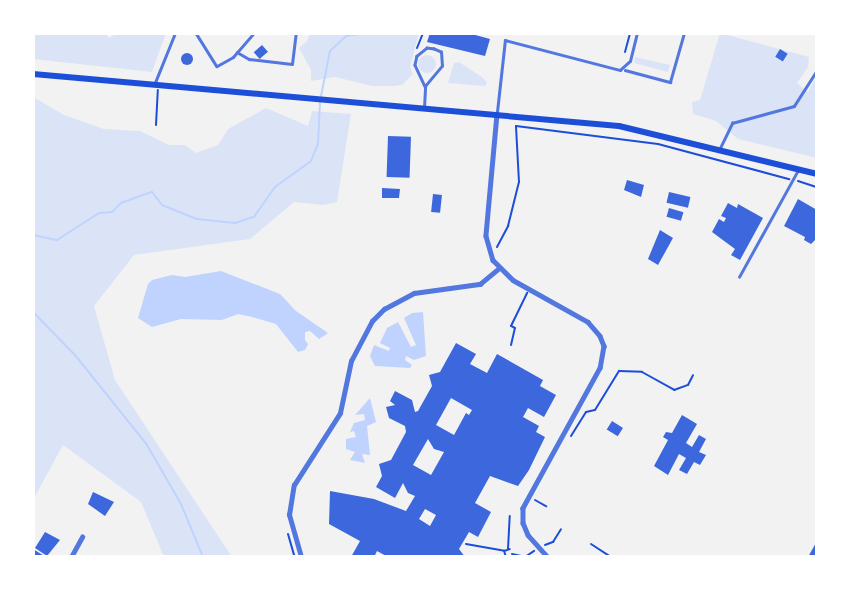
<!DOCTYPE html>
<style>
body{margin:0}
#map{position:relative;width:850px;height:590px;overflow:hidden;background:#f2f2f2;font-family:"IBM Plex Serif",serif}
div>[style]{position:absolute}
.green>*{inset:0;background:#dbe4f7}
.round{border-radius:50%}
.water>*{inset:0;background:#bfd3fe}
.stream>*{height:2px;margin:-1px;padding:0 1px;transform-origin:1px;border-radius:1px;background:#bfd3fe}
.building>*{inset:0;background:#3d67dc;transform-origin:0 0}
.path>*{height:2px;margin:-1px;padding:0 1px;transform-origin:1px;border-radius:1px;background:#1d4ed8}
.service>*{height:2.5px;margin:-1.25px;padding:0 1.25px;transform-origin:1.25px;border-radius:1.25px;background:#5277de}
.minor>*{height:4.5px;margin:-2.25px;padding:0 2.25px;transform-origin:2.25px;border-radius:2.25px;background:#5277de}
.secondary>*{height:6px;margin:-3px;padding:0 3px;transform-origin:3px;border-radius:3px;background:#1d4ed8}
span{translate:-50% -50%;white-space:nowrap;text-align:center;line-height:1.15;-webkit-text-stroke:7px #fff;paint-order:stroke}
.frame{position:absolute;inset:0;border:35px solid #fff;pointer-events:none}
</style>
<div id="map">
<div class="green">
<i style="clip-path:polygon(33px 33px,105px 33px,109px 38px,117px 33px,166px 33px,152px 72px,33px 59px)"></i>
<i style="clip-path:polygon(310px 33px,419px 33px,410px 67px,413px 74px,402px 85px,394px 86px,372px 86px,335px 77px,311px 81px,311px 70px,299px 48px,307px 41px)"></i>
<i style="clip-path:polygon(720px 33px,809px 57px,808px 67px,797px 83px,808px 92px,817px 75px,817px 158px,738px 139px,716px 121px,693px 114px,692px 102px,700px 100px)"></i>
<i class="round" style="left:418px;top:55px;width:18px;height:18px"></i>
<i style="clip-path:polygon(635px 57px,670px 65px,668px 72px,634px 63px)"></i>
<i style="clip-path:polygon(459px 62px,482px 77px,487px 83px,485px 86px,448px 83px,454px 63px)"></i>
<i style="clip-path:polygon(33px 97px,64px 115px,104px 129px,140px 131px,169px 145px,185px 145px,196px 153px,218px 145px,228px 129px,266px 108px,308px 126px,312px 111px,351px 114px,337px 202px,323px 205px,294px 202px,250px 239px,134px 255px,94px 306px,115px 380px,232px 557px,164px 557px,141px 502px,63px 445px,33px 500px)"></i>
</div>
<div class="water">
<i style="clip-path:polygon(221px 271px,280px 294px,296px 311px,328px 333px,319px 339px,310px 331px,305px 332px,305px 340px,308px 344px,305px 350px,298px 352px,276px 324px,252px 317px,238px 314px,222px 320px,181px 319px,152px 327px,138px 318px,148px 284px,152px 280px,172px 275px,185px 277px)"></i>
<i style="clip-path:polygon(423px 312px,426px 356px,414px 360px,406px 356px,405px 360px,412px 365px,410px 368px,375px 366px,370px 356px,374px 345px,389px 351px,390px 348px,380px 343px,387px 328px,398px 322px,411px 347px,416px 345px,404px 318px,412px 313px)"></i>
<i style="clip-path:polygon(370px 398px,376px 422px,367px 426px,370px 455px,362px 454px,365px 463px,350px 460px,355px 452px,346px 449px,346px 439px,356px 437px,354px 431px,350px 432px,354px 423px,365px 420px,364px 414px,355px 415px)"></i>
</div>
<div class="stream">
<i style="left:321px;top:96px;width:46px;rotate:-78.7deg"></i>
<i style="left:330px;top:51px;width:22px;rotate:-43deg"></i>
<i style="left:346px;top:36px;width:18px;rotate:-9deg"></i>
<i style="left:33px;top:235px;width:25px;rotate:12deg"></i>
<i style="left:57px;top:240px;width:50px;rotate:-32.7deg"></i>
<i style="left:99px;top:213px;width:13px;rotate:-4deg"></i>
<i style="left:112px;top:212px;width:13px;rotate:-45deg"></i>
<i style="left:121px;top:203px;width:33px;rotate:-20deg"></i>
<i style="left:152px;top:192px;width:16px;rotate:52deg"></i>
<i style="left:162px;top:205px;width:38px;rotate:22deg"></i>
<i style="left:197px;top:219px;width:38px;rotate:6deg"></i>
<i style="left:235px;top:223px;width:20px;rotate:-18deg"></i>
<i style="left:254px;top:217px;width:37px;rotate:-55deg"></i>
<i style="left:275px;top:187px;width:44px;rotate:-35.8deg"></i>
<i style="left:311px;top:161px;width:18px;rotate:-68deg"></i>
<i style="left:318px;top:144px;width:42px;rotate:-87.3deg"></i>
<i style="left:33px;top:312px;width:60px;rotate:45.7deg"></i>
<i style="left:75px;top:355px;width:115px;rotate:51.3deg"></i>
<i style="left:147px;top:445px;width:68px;rotate:60deg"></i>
<i style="left:181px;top:504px;width:57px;rotate:67.5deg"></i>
</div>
<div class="building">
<i style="clip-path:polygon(430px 33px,468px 33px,490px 39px,485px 56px,427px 42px)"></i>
<i style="left:262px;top:45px;width:9px;height:11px;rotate:49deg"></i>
<i style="left:780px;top:49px;width:9px;height:9px;rotate:32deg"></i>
<i class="round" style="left:181px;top:53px;width:12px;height:12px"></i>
<i style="left:388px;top:136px;width:23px;height:41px;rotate:2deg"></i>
<i style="clip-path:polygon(627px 180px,644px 185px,641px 197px,624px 190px)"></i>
<i style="clip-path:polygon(382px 188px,400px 189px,399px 198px,382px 198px)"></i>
<i style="left:669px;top:192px;width:22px;height:11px;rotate:13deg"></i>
<i style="left:433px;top:194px;width:9px;height:18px;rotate:6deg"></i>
<i style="clip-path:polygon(798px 199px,817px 210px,817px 238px,811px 244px,804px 240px,805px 237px,784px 226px)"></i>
<i style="clip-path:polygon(728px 203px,737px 208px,738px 204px,763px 218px,740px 260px,731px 255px,735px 249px,712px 232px,719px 219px,724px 222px,726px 218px,721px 216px)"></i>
<i style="left:669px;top:208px;width:15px;height:9px;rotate:16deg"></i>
<i style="clip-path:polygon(660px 230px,673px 238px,658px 265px,648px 259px)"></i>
<i style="clip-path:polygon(evenodd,456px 343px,476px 354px,470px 364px,487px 373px,497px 354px,543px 380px,540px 386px,556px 395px,544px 417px,528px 408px,523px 417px,539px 426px,536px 432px,545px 437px,529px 470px,518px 486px,490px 476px,475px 503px,491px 512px,478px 537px,469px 532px,459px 549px,465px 557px,388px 557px,377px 551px,374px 557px,351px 557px,360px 541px,329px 524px,330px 491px,374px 499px,406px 511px,415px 496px,408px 493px,403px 483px,395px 498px,376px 487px,382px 476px,379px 464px,391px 460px,406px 432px,405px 426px,389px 418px,386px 407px,395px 405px,390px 401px,395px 391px,412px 400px,415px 412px,418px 411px,432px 386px,429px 375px,440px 372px,456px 343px,451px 398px,472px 410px,469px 415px,466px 413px,454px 435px,436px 425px,451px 398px,456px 343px,428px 439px,434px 449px,444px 452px,431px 475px,413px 465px,428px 439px,456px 343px,425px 509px,436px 515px,430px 526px,419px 519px,425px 509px)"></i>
<i style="clip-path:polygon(682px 415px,697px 424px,686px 443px,692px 447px,699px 435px,706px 439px,699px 452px,706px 455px,700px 465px,694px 462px,687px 474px,679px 470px,686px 458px,679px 454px,668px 475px,654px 466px,668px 440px,663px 437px,666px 432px,672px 433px)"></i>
<i style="left:612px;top:421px;width:13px;height:10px;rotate:32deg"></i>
<i style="clip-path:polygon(93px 492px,114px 502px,105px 516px,88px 504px)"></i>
<i style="clip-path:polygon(45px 532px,60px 540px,47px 556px,35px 548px)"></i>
<i style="clip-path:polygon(817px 541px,817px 557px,808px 557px)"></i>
<i style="clip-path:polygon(33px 549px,46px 557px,33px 557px)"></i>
</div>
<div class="path">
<i style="left:417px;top:48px;width:16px;rotate:-68deg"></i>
<i style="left:625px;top:52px;width:20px;rotate:-75deg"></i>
<i style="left:156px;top:125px;width:35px;rotate:-87deg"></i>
<i style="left:798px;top:181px;width:20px;rotate:18deg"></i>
<i style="left:497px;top:247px;width:24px;rotate:-62deg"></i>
<i style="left:508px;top:226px;width:45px;rotate:-76deg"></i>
<i style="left:519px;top:182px;width:56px;rotate:-93.1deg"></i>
<i style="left:516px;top:126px;width:143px;rotate:7.2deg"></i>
<i style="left:658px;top:144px;width:136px;rotate:15deg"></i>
<i style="left:511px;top:345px;width:17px;rotate:-77deg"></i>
<i style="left:515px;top:328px;width:4px;rotate:-153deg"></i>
<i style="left:511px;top:326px;width:37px;rotate:-64deg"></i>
<i style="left:571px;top:436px;width:28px;rotate:-58deg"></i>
<i style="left:586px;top:412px;width:9px;rotate:-13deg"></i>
<i style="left:595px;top:410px;width:46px;rotate:-58.4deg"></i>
<i style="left:619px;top:371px;width:23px;rotate:2deg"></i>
<i style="left:642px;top:372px;width:37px;rotate:29deg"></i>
<i style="left:674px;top:390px;width:15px;rotate:-20deg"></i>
<i style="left:688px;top:385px;width:11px;rotate:-63deg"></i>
<i style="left:535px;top:500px;width:13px;rotate:29deg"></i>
<i style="left:288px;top:534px;width:22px;rotate:74deg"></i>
<i style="left:466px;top:544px;width:39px;rotate:10deg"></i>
<i style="left:591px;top:544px;width:24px;rotate:33deg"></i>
<i style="left:545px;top:545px;width:9px;rotate:-21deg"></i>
<i style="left:553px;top:542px;width:15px;rotate:-58deg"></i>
<i style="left:508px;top:549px;width:33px;rotate:-87deg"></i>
<i style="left:512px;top:554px;width:14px;rotate:12deg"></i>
<i style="left:506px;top:557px;width:6px;rotate:-108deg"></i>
<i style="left:504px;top:551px;width:6px;rotate:-18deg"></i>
<i style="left:525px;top:557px;width:11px;rotate:-34deg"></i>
</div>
<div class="service">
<i style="left:196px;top:33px;width:39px;rotate:58deg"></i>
<i style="left:217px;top:66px;width:18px;rotate:-29deg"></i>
<i style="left:233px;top:57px;width:32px;rotate:-49deg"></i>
<i style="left:237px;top:52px;width:14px;rotate:30deg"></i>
<i style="left:249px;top:59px;width:43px;rotate:6.6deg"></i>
<i style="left:292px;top:64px;width:31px;rotate:-83deg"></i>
<i style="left:625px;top:70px;width:47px;rotate:14.9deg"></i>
<i style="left:670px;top:82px;width:51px;rotate:-74.1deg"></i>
<i style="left:154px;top:85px;width:56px;rotate:-68deg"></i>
<i style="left:424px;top:108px;width:22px;rotate:-87deg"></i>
<i style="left:425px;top:86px;width:26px;rotate:-50deg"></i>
<i style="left:442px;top:66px;width:14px;rotate:-94deg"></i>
<i style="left:441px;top:52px;width:8px;rotate:-157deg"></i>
<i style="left:434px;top:49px;width:7px;rotate:-172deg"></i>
<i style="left:427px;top:48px;width:13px;rotate:141deg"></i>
<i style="left:417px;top:56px;width:9px;rotate:103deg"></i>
<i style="left:415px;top:65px;width:23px;rotate:65deg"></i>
<i style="left:497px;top:112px;width:72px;rotate:-83.7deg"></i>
<i style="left:505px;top:40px;width:119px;rotate:14.6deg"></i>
<i style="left:620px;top:70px;width:13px;rotate:-42deg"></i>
<i style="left:630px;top:61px;width:29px;rotate:-76deg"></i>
<i style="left:720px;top:148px;width:28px;rotate:-64deg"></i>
<i style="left:732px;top:123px;width:64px;rotate:-15.3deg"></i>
<i style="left:794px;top:106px;width:43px;rotate:-57.4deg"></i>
<i style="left:739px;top:277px;width:120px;rotate:-61.1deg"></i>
</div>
<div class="minor">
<i style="left:497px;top:114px;width:122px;rotate:95.2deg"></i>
<i style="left:486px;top:236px;width:25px;rotate:74deg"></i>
<i style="left:493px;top:260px;width:28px;rotate:45deg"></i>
<i style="left:513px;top:280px;width:86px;rotate:29.2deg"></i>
<i style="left:588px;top:322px;width:18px;rotate:49deg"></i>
<i style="left:600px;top:336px;width:11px;rotate:68deg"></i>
<i style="left:604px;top:346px;width:22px;rotate:100deg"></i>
<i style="left:600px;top:368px;width:160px;rotate:118.8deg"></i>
<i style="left:523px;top:508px;width:15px;rotate:90deg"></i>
<i style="left:523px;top:523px;width:13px;rotate:67deg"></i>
<i style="left:528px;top:535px;width:30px;rotate:48deg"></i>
<i style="left:71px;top:557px;width:23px;rotate:-61deg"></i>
<i style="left:301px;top:557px;width:44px;rotate:-105.9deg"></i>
<i style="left:289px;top:515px;width:30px;rotate:-81deg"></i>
<i style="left:294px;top:485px;width:85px;rotate:-57.4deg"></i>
<i style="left:340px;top:413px;width:53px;rotate:-78.1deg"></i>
<i style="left:351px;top:361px;width:45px;rotate:-62.3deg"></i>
<i style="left:372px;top:321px;width:17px;rotate:-45deg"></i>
<i style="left:384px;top:309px;width:34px;rotate:-28deg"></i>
<i style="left:414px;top:293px;width:67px;rotate:-7.8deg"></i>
<i style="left:480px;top:284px;width:25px;rotate:-40deg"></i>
</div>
<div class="secondary">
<i style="left:33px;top:74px;width:588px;rotate:5.07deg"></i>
<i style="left:619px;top:126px;width:204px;rotate:13.6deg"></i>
</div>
<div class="frame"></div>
</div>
